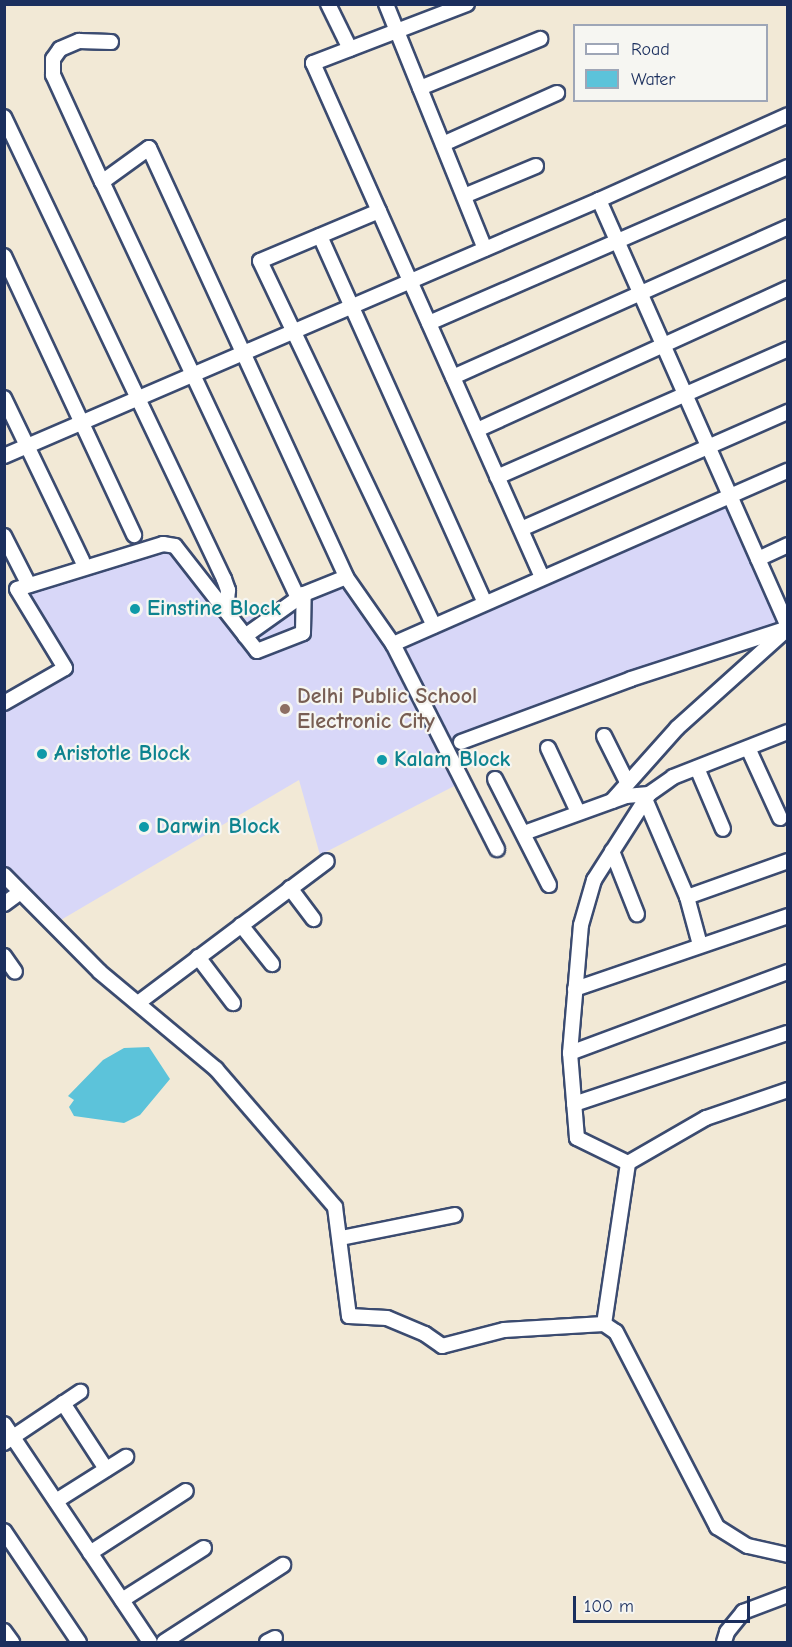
<!DOCTYPE html>
<style>
body{margin:0}
#map{position:relative;width:792px;height:1647px;overflow:hidden;background:#f2e9d6;font-family:"Comic Neue",sans-serif}
div>[style]{position:absolute}
.built>*{inset:0;background:#d8d7f8}
.water>*{inset:0;background:#5cc3da}
.roads{filter:drop-shadow(2px 0 #3b4b70) drop-shadow(-2px 0 #3b4b70) drop-shadow(0 2px #3b4b70) drop-shadow(0 -2px #3b4b70)}
.minor>*{height:14px;margin:-7px;padding:0 7px;transform-origin:7px;border-radius:7px;background:#fff}
.dots>*{width:16px;height:16px;translate:-50% -50%;box-sizing:border-box;border:3px solid #f6f6f2;border-radius:50%}
span{translate:-50% -50%;white-space:nowrap;text-align:center;line-height:1.15;-webkit-text-stroke:4.5px #f6f6f2;paint-order:stroke}
.culture-label{font-size:22px;color:#0d838f;font-weight:700}
.left{translate:0 -50%;text-align:left}
.education-label{font-size:22px;color:#785e54;font-weight:700}
.frame{position:absolute;inset:0;border:6px solid #1b2f5e;pointer-events:none}
.legend{position:absolute;left:573px;top:24px;width:195px;height:78px;box-sizing:border-box;background:#f6f6f2;border:2px solid #9ea6b7;margin:0;padding:8px 10px;list-style:none;font-size:18px;color:#1b2f5e}
.legend li{display:flex;align-items:center;gap:12px;height:30px}
.legend b{width:30px;border:2px solid #9ea6b7}
.scale{position:absolute;left:573px;top:1596px;width:177px;height:27px;box-sizing:border-box;border:3px solid #1b2f5e;border-top:0;padding-left:8px;font-size:18px;line-height:21px;white-space:nowrap;color:#1b2f5e;-webkit-text-stroke:4px #f6f6f2;paint-order:stroke}
</style>
<div id="map">
<div class="built">
<i style="clip-path:polygon(730px 495px,787px 628px,448px 749px,464px 781px,320px 855px,299px 780px,54px 924px,5px 879px,4px 712px,71px 675px,17px 589px,165px 546px,227px 625px,346px 577px,393px 644px)"></i>
</div>
<div class="water">
<i style="clip-path:polygon(149px 1047px,170px 1079px,140px 1115px,124px 1123px,74px 1116px,69px 1107px,74px 1100px,68px 1096px,103px 1060px,124px 1048px)"></i>
</div>
<div class="roads">
<div class="minor">
<i style="left:328px;top:4px;width:50px;rotate:63.9deg"></i>
<i style="left:386px;top:4px;width:264px;rotate:68deg"></i>
<i style="left:467px;top:4px;width:165px;rotate:159deg"></i>
<i style="left:313px;top:63px;width:563px;rotate:65.99deg"></i>
<i style="left:420px;top:88px;width:130px;rotate:-22.2deg"></i>
<i style="left:4px;top:117px;width:512px;rotate:64.54deg"></i>
<i style="left:224px;top:579px;width:12px;rotate:70deg"></i>
<i style="left:228px;top:590px;width:21px;rotate:95deg"></i>
<i style="left:443px;top:144px;width:125px;rotate:-24.1deg"></i>
<i style="left:102px;top:182px;width:118px;rotate:-114.6deg"></i>
<i style="left:53px;top:75px;width:16px;rotate:-90deg"></i>
<i style="left:53px;top:59px;width:12px;rotate:-55deg"></i>
<i style="left:60px;top:49px;width:21px;rotate:-23deg"></i>
<i style="left:79px;top:41px;width:32px;rotate:2deg"></i>
<i style="left:464px;top:196px;width:78px;rotate:-22.6deg"></i>
<i style="left:599px;top:200px;width:207px;rotate:-24.2deg"></i>
<i style="left:379px;top:211px;width:129px;rotate:157.2deg"></i>
<i style="left:260px;top:261px;width:404px;rotate:64.5deg"></i>
<i style="left:320px;top:236px;width:402px;rotate:65.8deg"></i>
<i style="left:4px;top:256px;width:308px;rotate:65deg"></i>
<i style="left:429px;top:323px;width:391px;rotate:-23.5deg"></i>
<i style="left:453px;top:377px;width:367px;rotate:-24.1deg"></i>
<i style="left:4px;top:398px;width:180px;rotate:64.3deg"></i>
<i style="left:477px;top:430px;width:342px;rotate:-24.5deg"></i>
<i style="left:4px;top:456px;width:648px;rotate:-23.28deg"></i>
<i style="left:599px;top:200px;width:466px;rotate:66.1deg"></i>
<i style="left:497px;top:477px;width:318px;rotate:-23.7deg"></i>
<i style="left:521px;top:529px;width:292px;rotate:-23.7deg"></i>
<i style="left:4px;top:536px;width:55px;rotate:63deg"></i>
<i style="left:758px;top:559px;width:33px;rotate:-25deg"></i>
<i style="left:298px;top:598px;width:460px;rotate:-115.2deg"></i>
<i style="left:102px;top:182px;width:58px;rotate:-35.9deg"></i>
<i style="left:149px;top:148px;width:472px;rotate:65.3deg"></i>
<i style="left:245px;top:636px;width:72px;rotate:-35.4deg"></i>
<i style="left:393px;top:644px;width:230px;rotate:63.1deg"></i>
<i style="left:4px;top:703px;width:70px;rotate:-29.8deg"></i>
<i style="left:65px;top:668px;width:92px;rotate:-121.3deg"></i>
<i style="left:17px;top:589px;width:153px;rotate:-17.1deg"></i>
<i style="left:163px;top:544px;width:12px;rotate:9deg"></i>
<i style="left:175px;top:546px;width:133px;rotate:52deg"></i>
<i style="left:257px;top:651px;width:49px;rotate:-21.4deg"></i>
<i style="left:303px;top:633px;width:39px;rotate:-89deg"></i>
<i style="left:304px;top:594px;width:45px;rotate:-22deg"></i>
<i style="left:346px;top:577px;width:82px;rotate:55deg"></i>
<i style="left:393px;top:644px;width:431px;rotate:-23.7deg"></i>
<i style="left:604px;top:736px;width:51px;rotate:63.4deg"></i>
<i style="left:461px;top:742px;width:181px;rotate:-20.3deg"></i>
<i style="left:631px;top:679px;width:165px;rotate:-18deg"></i>
<i style="left:548px;top:748px;width:71px;rotate:64.9deg"></i>
<i style="left:748px;top:748px;width:77px;rotate:65.4deg"></i>
<i style="left:697px;top:768px;width:66px;rotate:66.9deg"></i>
<i style="left:495px;top:779px;width:119px;rotate:63deg"></i>
<i style="left:645px;top:799px;width:107px;rotate:66.8deg"></i>
<i style="left:687px;top:897px;width:50px;rotate:74.8deg"></i>
<i style="left:612px;top:801px;width:98px;rotate:-48.3deg"></i>
<i style="left:677px;top:728px;width:144px;rotate:-41.9deg"></i>
<i style="left:524px;top:833px;width:109px;rotate:-19.9deg"></i>
<i style="left:626px;top:796px;width:23px;rotate:-5deg"></i>
<i style="left:612px;top:851px;width:68px;rotate:68.4deg"></i>
<i style="left:4px;top:875px;width:136px;rotate:45.3deg"></i>
<i style="left:100px;top:972px;width:151px;rotate:39.9deg"></i>
<i style="left:216px;top:1069px;width:182px;rotate:49.2deg"></i>
<i style="left:335px;top:1207px;width:110px;rotate:82.7deg"></i>
<i style="left:349px;top:1316px;width:38px;rotate:3deg"></i>
<i style="left:387px;top:1318px;width:41px;rotate:22.8deg"></i>
<i style="left:425px;top:1334px;width:21px;rotate:35deg"></i>
<i style="left:442px;top:1346px;width:64px;rotate:-14.5deg"></i>
<i style="left:504px;top:1330px;width:100px;rotate:-3.4deg"></i>
<i style="left:604px;top:1324px;width:14px;rotate:34deg"></i>
<i style="left:616px;top:1332px;width:220px;rotate:62.6deg"></i>
<i style="left:717px;top:1527px;width:36px;rotate:32deg"></i>
<i style="left:748px;top:1546px;width:41px;rotate:12.7deg"></i>
<i style="left:290px;top:888px;width:39px;rotate:53deg"></i>
<i style="left:687px;top:897px;width:107px;rotate:-19.6deg"></i>
<i style="left:4px;top:904px;width:19px;rotate:-36deg"></i>
<i style="left:241px;top:925px;width:50px;rotate:51.5deg"></i>
<i style="left:4px;top:956px;width:19px;rotate:55deg"></i>
<i style="left:198px;top:957px;width:58px;rotate:52.7deg"></i>
<i style="left:575px;top:989px;width:225px;rotate:-18.9deg"></i>
<i style="left:138px;top:1003px;width:236px;rotate:-36.9deg"></i>
<i style="left:570px;top:1053px;width:233px;rotate:-20.4deg"></i>
<i style="left:574px;top:1104px;width:225px;rotate:-18.4deg"></i>
<i style="left:628px;top:1163px;width:57px;rotate:-153.9deg"></i>
<i style="left:577px;top:1138px;width:85px;rotate:-94.7deg"></i>
<i style="left:570px;top:1053px;width:128px;rotate:-85.1deg"></i>
<i style="left:581px;top:925px;width:47px;rotate:-73.9deg"></i>
<i style="left:594px;top:880px;width:102px;rotate:-57.4deg"></i>
<i style="left:649px;top:794px;width:29px;rotate:-35deg"></i>
<i style="left:673px;top:777px;width:123px;rotate:-21.4deg"></i>
<i style="left:341px;top:1238px;width:116px;rotate:-11.4deg"></i>
<i style="left:604px;top:1324px;width:163px;rotate:-81.5deg"></i>
<i style="left:628px;top:1163px;width:90px;rotate:-30deg"></i>
<i style="left:706px;top:1118px;width:87px;rotate:-18.9deg"></i>
<i style="left:63px;top:1403px;width:79px;rotate:56.9deg"></i>
<i style="left:4px;top:1424px;width:262px;rotate:56.2deg"></i>
<i style="left:4px;top:1443px;width:92px;rotate:-33.9deg"></i>
<i style="left:56px;top:1501px;width:83px;rotate:-32.2deg"></i>
<i style="left:4px;top:1531px;width:134px;rotate:56deg"></i>
<i style="left:90px;top:1553px;width:114px;rotate:-32.9deg"></i>
<i style="left:122px;top:1600px;width:97px;rotate:-32.4deg"></i>
<i style="left:4px;top:1631px;width:14px;rotate:54deg"></i>
<i style="left:164px;top:1642px;width:142px;rotate:-32.9deg"></i>
<i style="left:267px;top:1642px;width:9px;rotate:-27deg"></i>
<i style="left:724px;top:1642px;width:10px;rotate:-73deg"></i>
<i style="left:727px;top:1632px;width:26px;rotate:-51deg"></i>
<i style="left:743px;top:1612px;width:48px;rotate:-20.7deg"></i>
</div>
</div>
<div class="dots">
<i style="left:135px;top:609px;background:#0f9aa8"></i>
<i style="left:285px;top:709px;background:#8d6e63"></i>
<i style="left:42px;top:754px;background:#0f9aa8"></i>
<i style="left:382px;top:760px;background:#0f9aa8"></i>
<i style="left:144px;top:827px;background:#0f9aa8"></i>
</div>
<div class="culture-label">
<span class="left" style="left:147px;top:609px">Einstine Block</span>
<span class="left" style="left:54px;top:754px">Aristotle Block</span>
<span class="left" style="left:394px;top:760px">Kalam Block</span>
<span class="left" style="left:156px;top:827px">Darwin Block</span>
</div>
<div class="education-label">
<span class="left" style="left:297px;top:709px">Delhi Public School<br>Electronic City</span>
</div>
<div class="frame"></div>
<ul class="legend">
<li><b style="height:8px;background:#fff"></b>Road</li>
<li><b style="height:16px;background:#5cc3da"></b>Water</li>
</ul>
<div class="scale">100 m</div>
</div>
